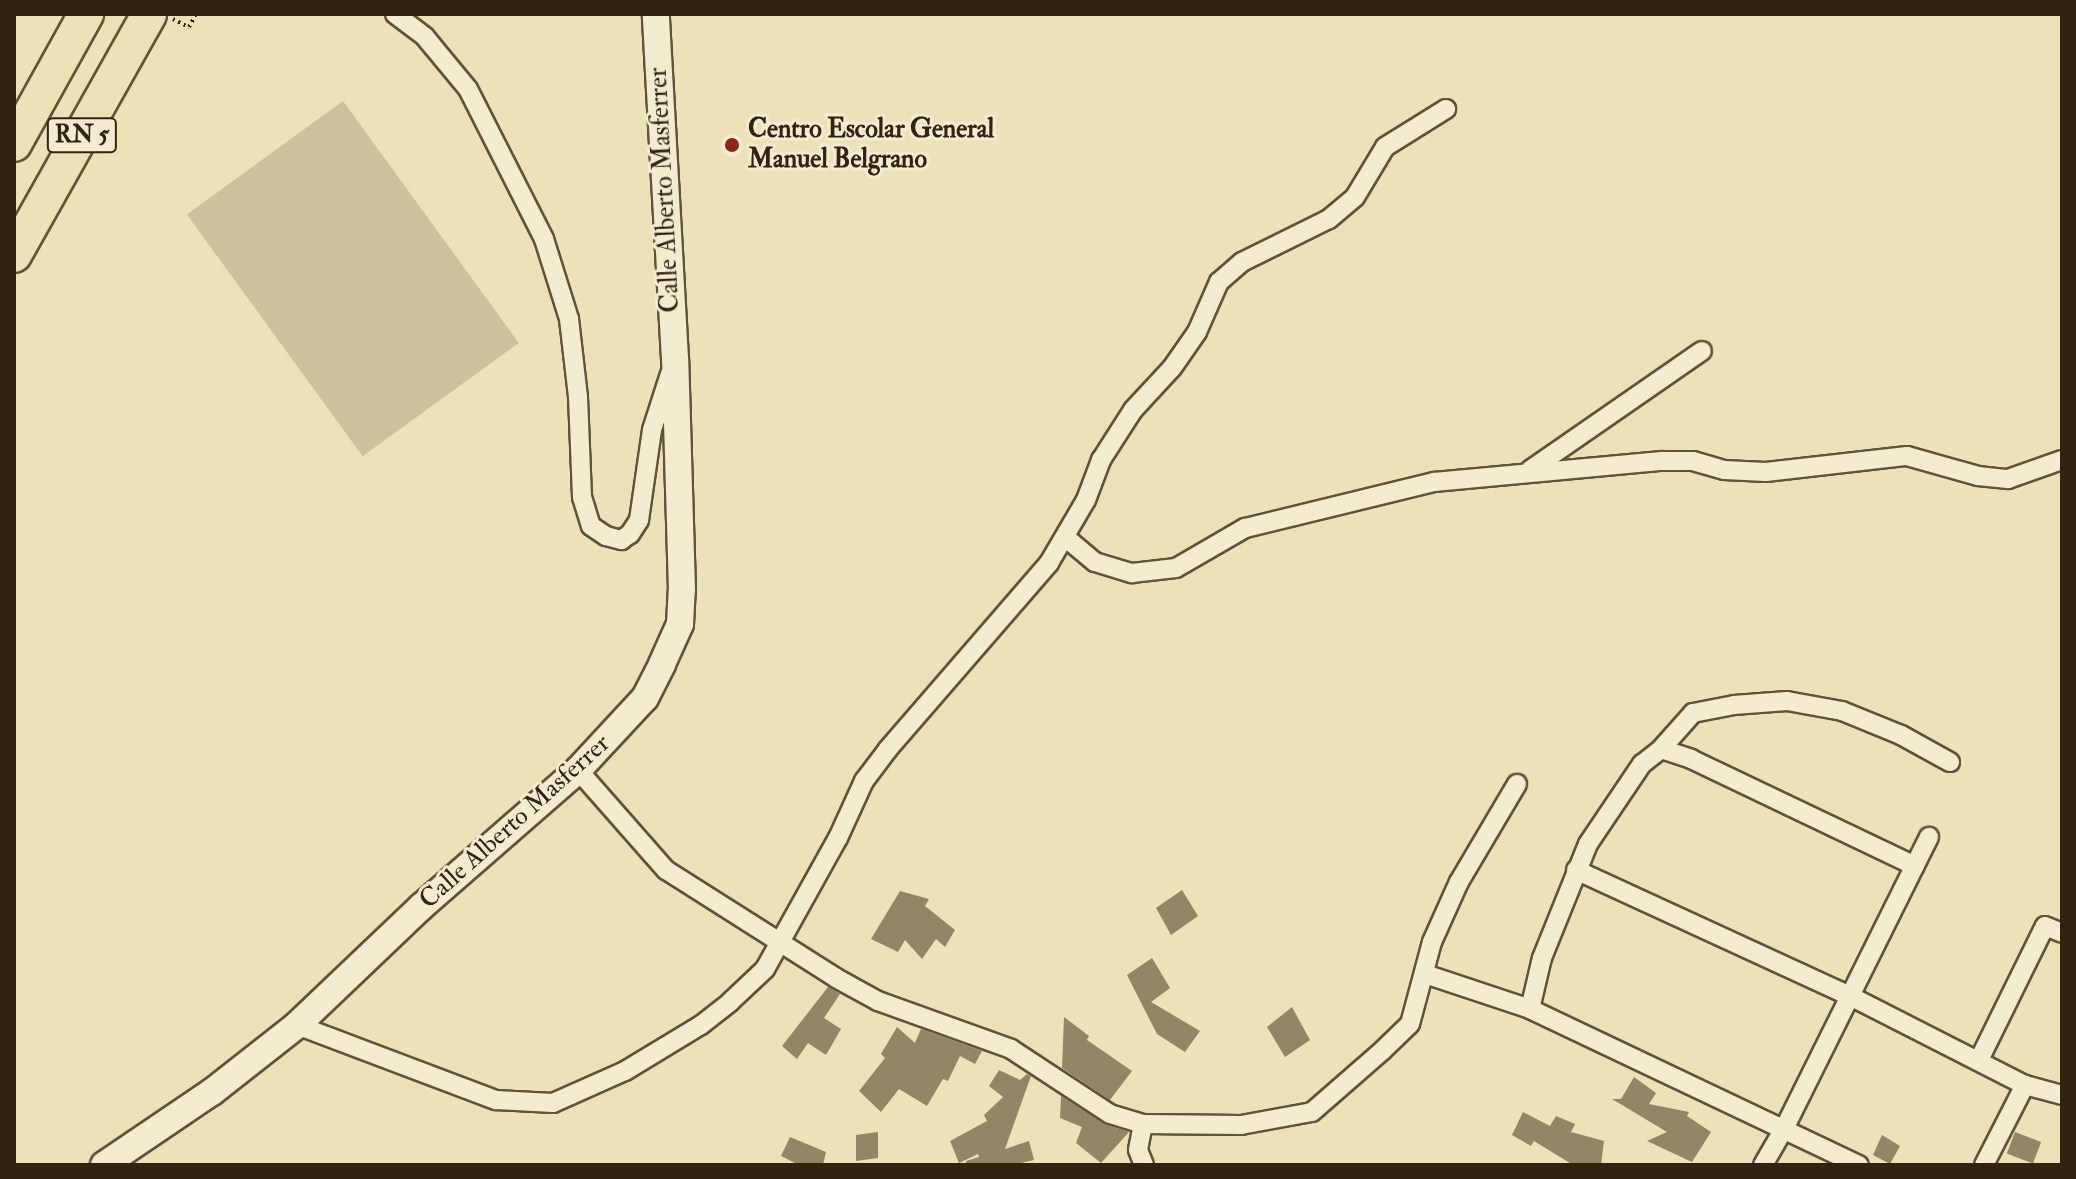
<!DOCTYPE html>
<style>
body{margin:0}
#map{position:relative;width:2076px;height:1179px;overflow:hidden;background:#ece1b7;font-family:"IM FELL Double Pica",serif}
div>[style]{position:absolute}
.green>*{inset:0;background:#cdc19b;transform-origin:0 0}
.building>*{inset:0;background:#948567;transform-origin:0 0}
.path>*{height:4px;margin-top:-2px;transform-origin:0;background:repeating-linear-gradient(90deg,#342211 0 2px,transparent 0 6px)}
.roads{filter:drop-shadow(2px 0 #62523a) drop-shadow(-2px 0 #62523a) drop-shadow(0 2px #62523a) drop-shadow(0 -2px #62523a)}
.street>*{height:18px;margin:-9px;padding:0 9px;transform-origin:9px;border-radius:9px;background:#f3ecd0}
.secondary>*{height:26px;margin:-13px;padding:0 13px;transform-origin:13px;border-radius:13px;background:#f3ecd0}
.highway>*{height:34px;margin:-17px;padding:0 17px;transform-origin:17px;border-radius:17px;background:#ece1b7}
.dots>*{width:22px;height:22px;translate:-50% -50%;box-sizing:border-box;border:4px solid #f3ecd0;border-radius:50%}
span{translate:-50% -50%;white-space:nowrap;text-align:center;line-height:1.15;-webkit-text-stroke:6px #f3ecd0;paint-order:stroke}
.shield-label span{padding:2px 6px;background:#f3ecd0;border:2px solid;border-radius:6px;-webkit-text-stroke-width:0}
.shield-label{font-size:24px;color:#342211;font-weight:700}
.poi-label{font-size:26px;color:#342211;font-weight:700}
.left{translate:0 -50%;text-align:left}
.street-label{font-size:26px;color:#342211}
.frame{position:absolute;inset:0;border:16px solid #342211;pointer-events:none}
</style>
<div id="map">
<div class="green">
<i style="left:343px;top:101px;width:299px;height:193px;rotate:54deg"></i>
</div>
<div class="building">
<i style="clip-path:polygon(1182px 890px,1198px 916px,1171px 935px,1156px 908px)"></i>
<i style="clip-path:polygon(900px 891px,929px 899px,925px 906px,955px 930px,945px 947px,936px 939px,922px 959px,905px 940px,898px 952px,871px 939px)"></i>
<i style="clip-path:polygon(1152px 958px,1170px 988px,1151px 1002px,1200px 1031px,1185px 1052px,1157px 1034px,1127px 975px)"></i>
<i style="clip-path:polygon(828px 987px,840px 994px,824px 1018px,841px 1029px,826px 1055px,808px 1043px,797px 1059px,782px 1046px)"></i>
<i style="clip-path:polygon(1292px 1007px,1310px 1040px,1285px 1057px,1267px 1027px)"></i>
<i style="clip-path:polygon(1064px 1017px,1089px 1036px,1087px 1040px,1132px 1071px,1110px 1100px,1062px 1068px)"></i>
<i style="clip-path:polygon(897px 1027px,915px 1043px,921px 1029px,982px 1051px,975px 1064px,960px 1056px,948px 1081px,943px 1079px,927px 1106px,899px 1089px,881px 1112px,859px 1091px,885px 1058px,881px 1054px)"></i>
<i style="clip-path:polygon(999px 1070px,1020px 1080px,1027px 1074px,1031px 1076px,1005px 1149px,1029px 1141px,1034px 1160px,1013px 1165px,966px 1165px,966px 1161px,979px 1157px,978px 1154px,959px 1163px,950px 1141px,987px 1121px,984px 1115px,1003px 1097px,989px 1086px)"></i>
<i style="clip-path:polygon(1634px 1077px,1656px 1093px,1649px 1104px,1689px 1112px,1687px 1116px,1711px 1132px,1692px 1162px,1647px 1141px,1667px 1132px,1612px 1099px,1621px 1099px)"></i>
<i style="clip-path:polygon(1061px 1096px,1104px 1124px,1129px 1132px,1101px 1163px,1076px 1143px,1082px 1127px,1060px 1118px)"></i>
<i style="clip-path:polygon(1523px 1112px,1550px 1126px,1556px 1116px,1575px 1124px,1571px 1132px,1604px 1141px,1601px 1165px,1573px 1165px,1534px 1141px,1531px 1146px,1512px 1135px)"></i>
<i style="clip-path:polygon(878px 1132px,878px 1158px,856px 1161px,856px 1135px)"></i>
<i style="left:2015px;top:1132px;width:28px;height:23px;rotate:21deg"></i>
<i style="clip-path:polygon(1882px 1135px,1900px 1146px,1890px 1164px,1873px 1155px)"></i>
<i style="clip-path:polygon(790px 1137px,826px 1152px,823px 1165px,799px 1165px,781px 1156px)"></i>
</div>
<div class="path">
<i style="left:173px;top:19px;width:18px;rotate:27deg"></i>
<i style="left:189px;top:27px;width:15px;rotate:-62deg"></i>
</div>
<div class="roads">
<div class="street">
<i style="left:395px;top:14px;width:38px;rotate:37deg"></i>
<i style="left:425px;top:37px;width:67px;rotate:50.4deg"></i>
<i style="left:468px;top:89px;width:168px;rotate:63.1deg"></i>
<i style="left:544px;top:239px;width:84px;rotate:72.6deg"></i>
<i style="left:569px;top:319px;width:79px;rotate:83.4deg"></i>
<i style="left:578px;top:397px;width:100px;rotate:87.7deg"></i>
<i style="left:582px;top:497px;width:30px;rotate:73deg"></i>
<i style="left:591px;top:526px;width:18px;rotate:34deg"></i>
<i style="left:606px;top:536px;width:16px;rotate:15deg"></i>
<i style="left:621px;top:540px;width:11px;rotate:-34deg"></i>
<i style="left:630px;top:534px;width:17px;rotate:-57deg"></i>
<i style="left:639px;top:520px;width:91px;rotate:-81.8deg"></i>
<i style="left:652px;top:430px;width:59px;rotate:-72.2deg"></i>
<i style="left:1530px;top:470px;width:209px;rotate:-34.7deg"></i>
<i style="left:1065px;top:537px;width:39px;rotate:40deg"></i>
<i style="left:1095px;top:562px;width:39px;rotate:17deg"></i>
<i style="left:1132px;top:573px;width:44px;rotate:-6.5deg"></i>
<i style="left:1176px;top:568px;width:80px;rotate:-30.1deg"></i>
<i style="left:1245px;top:528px;width:195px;rotate:-13.7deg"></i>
<i style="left:1434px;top:482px;width:229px;rotate:-5.3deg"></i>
<i style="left:1662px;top:461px;width:31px"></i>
<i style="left:1693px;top:461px;width:32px;rotate:16deg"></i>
<i style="left:1724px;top:470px;width:42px;rotate:2.7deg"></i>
<i style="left:1766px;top:472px;width:142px;rotate:-6.5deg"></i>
<i style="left:1907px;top:456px;width:74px;rotate:15.7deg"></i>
<i style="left:1978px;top:476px;width:30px;rotate:6deg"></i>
<i style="left:2008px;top:479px;width:57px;rotate:-19.4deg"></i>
<i style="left:1661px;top:749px;width:48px;rotate:-48.4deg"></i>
<i style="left:1693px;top:713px;width:42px;rotate:-11deg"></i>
<i style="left:1734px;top:705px;width:53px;rotate:-4.3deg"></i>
<i style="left:1787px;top:701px;width:56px;rotate:10.3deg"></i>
<i style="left:1842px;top:711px;width:64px;rotate:22.1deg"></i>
<i style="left:1901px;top:735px;width:56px;rotate:28.9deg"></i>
<i style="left:578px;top:770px;width:133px;rotate:48.7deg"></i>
<i style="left:666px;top:870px;width:201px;rotate:32.4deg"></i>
<i style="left:836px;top:978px;width:48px;rotate:28.7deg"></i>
<i style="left:878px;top:1001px;width:141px;rotate:19.8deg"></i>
<i style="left:1011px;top:1049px;width:118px;rotate:33.3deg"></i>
<i style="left:1110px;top:1114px;width:34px;rotate:17deg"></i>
<i style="left:1143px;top:1124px;width:98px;rotate:0.6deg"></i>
<i style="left:1241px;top:1125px;width:72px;rotate:-10.4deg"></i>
<i style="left:1312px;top:1112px;width:94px;rotate:-41.1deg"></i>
<i style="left:1383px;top:1050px;width:37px;rotate:-44deg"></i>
<i style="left:1410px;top:1024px;width:85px;rotate:-75deg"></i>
<i style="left:1432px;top:942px;width:66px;rotate:-65.8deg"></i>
<i style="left:1459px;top:882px;width:114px;rotate:-59.4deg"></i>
<i style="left:1576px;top:870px;width:302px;rotate:24.7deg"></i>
<i style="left:1850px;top:996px;width:196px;rotate:27deg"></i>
<i style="left:2025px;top:1085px;width:38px;rotate:15deg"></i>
<i style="left:1425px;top:974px;width:111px;rotate:18.4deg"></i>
<i style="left:1530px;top:1009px;width:364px;rotate:25.4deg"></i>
<i style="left:1530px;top:1009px;width:52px;rotate:-76.8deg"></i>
<i style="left:1542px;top:958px;width:123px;rotate:-68deg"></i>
<i style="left:1588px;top:844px;width:97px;rotate:-56deg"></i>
<i style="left:1642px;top:764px;width:24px;rotate:-38deg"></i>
<i style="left:1661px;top:749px;width:32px;rotate:18deg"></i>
<i style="left:1691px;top:759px;width:248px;rotate:25.5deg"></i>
<i style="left:297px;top:1025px;width:213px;rotate:20.7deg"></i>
<i style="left:496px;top:1100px;width:57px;rotate:3deg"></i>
<i style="left:553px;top:1103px;width:79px;rotate:-24deg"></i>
<i style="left:625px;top:1071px;width:89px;rotate:-31.2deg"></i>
<i style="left:701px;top:1025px;width:37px;rotate:-38deg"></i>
<i style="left:730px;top:1002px;width:48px;rotate:-43.3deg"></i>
<i style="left:765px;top:969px;width:150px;rotate:-60.9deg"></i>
<i style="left:838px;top:838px;width:63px;rotate:-65.5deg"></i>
<i style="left:864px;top:781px;width:40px;rotate:-53deg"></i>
<i style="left:888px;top:749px;width:246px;rotate:-49.1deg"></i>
<i style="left:1049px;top:563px;width:73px;rotate:-59.6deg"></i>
<i style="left:1086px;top:500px;width:43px;rotate:-69.4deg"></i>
<i style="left:1101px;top:460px;width:59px;rotate:-57.4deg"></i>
<i style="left:1133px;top:410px;width:57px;rotate:-47.1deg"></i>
<i style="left:1172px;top:368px;width:44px;rotate:-55.2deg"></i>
<i style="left:1197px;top:332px;width:55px;rotate:-66.3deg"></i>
<i style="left:1219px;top:282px;width:30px;rotate:-41deg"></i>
<i style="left:1242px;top:262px;width:97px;rotate:-26.3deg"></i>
<i style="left:1329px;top:219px;width:34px;rotate:-40deg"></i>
<i style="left:1355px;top:197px;width:58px;rotate:-59deg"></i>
<i style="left:1385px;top:147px;width:72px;rotate:-31.9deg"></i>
<i style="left:1979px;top:1060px;width:149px;rotate:-63.8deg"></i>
<i style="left:2045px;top:926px;width:18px;rotate:22deg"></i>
<i style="left:1143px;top:1124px;width:26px;rotate:101deg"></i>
<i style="left:1138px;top:1150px;width:16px;rotate:68deg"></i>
<i style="left:1763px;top:1165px;width:44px;rotate:-59.9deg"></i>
<i style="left:1785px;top:1127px;width:324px;rotate:-63.6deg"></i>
<i style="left:1984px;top:1165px;width:90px;rotate:-62.9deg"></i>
</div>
<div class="secondary">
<i style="left:104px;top:1165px;width:130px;rotate:-34.1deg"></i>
<i style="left:212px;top:1092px;width:108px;rotate:-38.2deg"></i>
<i style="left:297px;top:1025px;width:171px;rotate:-43.6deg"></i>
<i style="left:421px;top:907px;width:208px;rotate:-41.1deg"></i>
<i style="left:578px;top:770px;width:98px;rotate:-47.1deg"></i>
<i style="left:645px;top:698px;width:38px;rotate:-63deg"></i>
<i style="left:662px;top:664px;width:44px;rotate:-65.8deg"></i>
<i style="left:680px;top:624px;width:34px;rotate:-87deg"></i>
<i style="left:682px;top:590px;width:231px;rotate:-91.7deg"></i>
<i style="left:675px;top:359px;width:346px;rotate:-93.2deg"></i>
</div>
<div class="highway">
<i style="left:14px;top:144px;width:149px;rotate:-61deg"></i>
<i style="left:14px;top:255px;width:276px;rotate:-60.7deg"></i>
</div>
</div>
<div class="dots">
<i style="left:732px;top:145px;background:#8f2418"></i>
</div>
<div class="shield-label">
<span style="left:82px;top:135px">RN 5</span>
</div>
<div class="poi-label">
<span class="left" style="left:748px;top:145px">Centro Escolar General<br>Manuel Belgrano</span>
</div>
<div class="street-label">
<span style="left:665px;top:190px;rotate:-93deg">Calle Alberto Masferrer</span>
<span style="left:515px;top:822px;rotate:-42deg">Calle Alberto Masferrer</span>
</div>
<div class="frame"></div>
</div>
